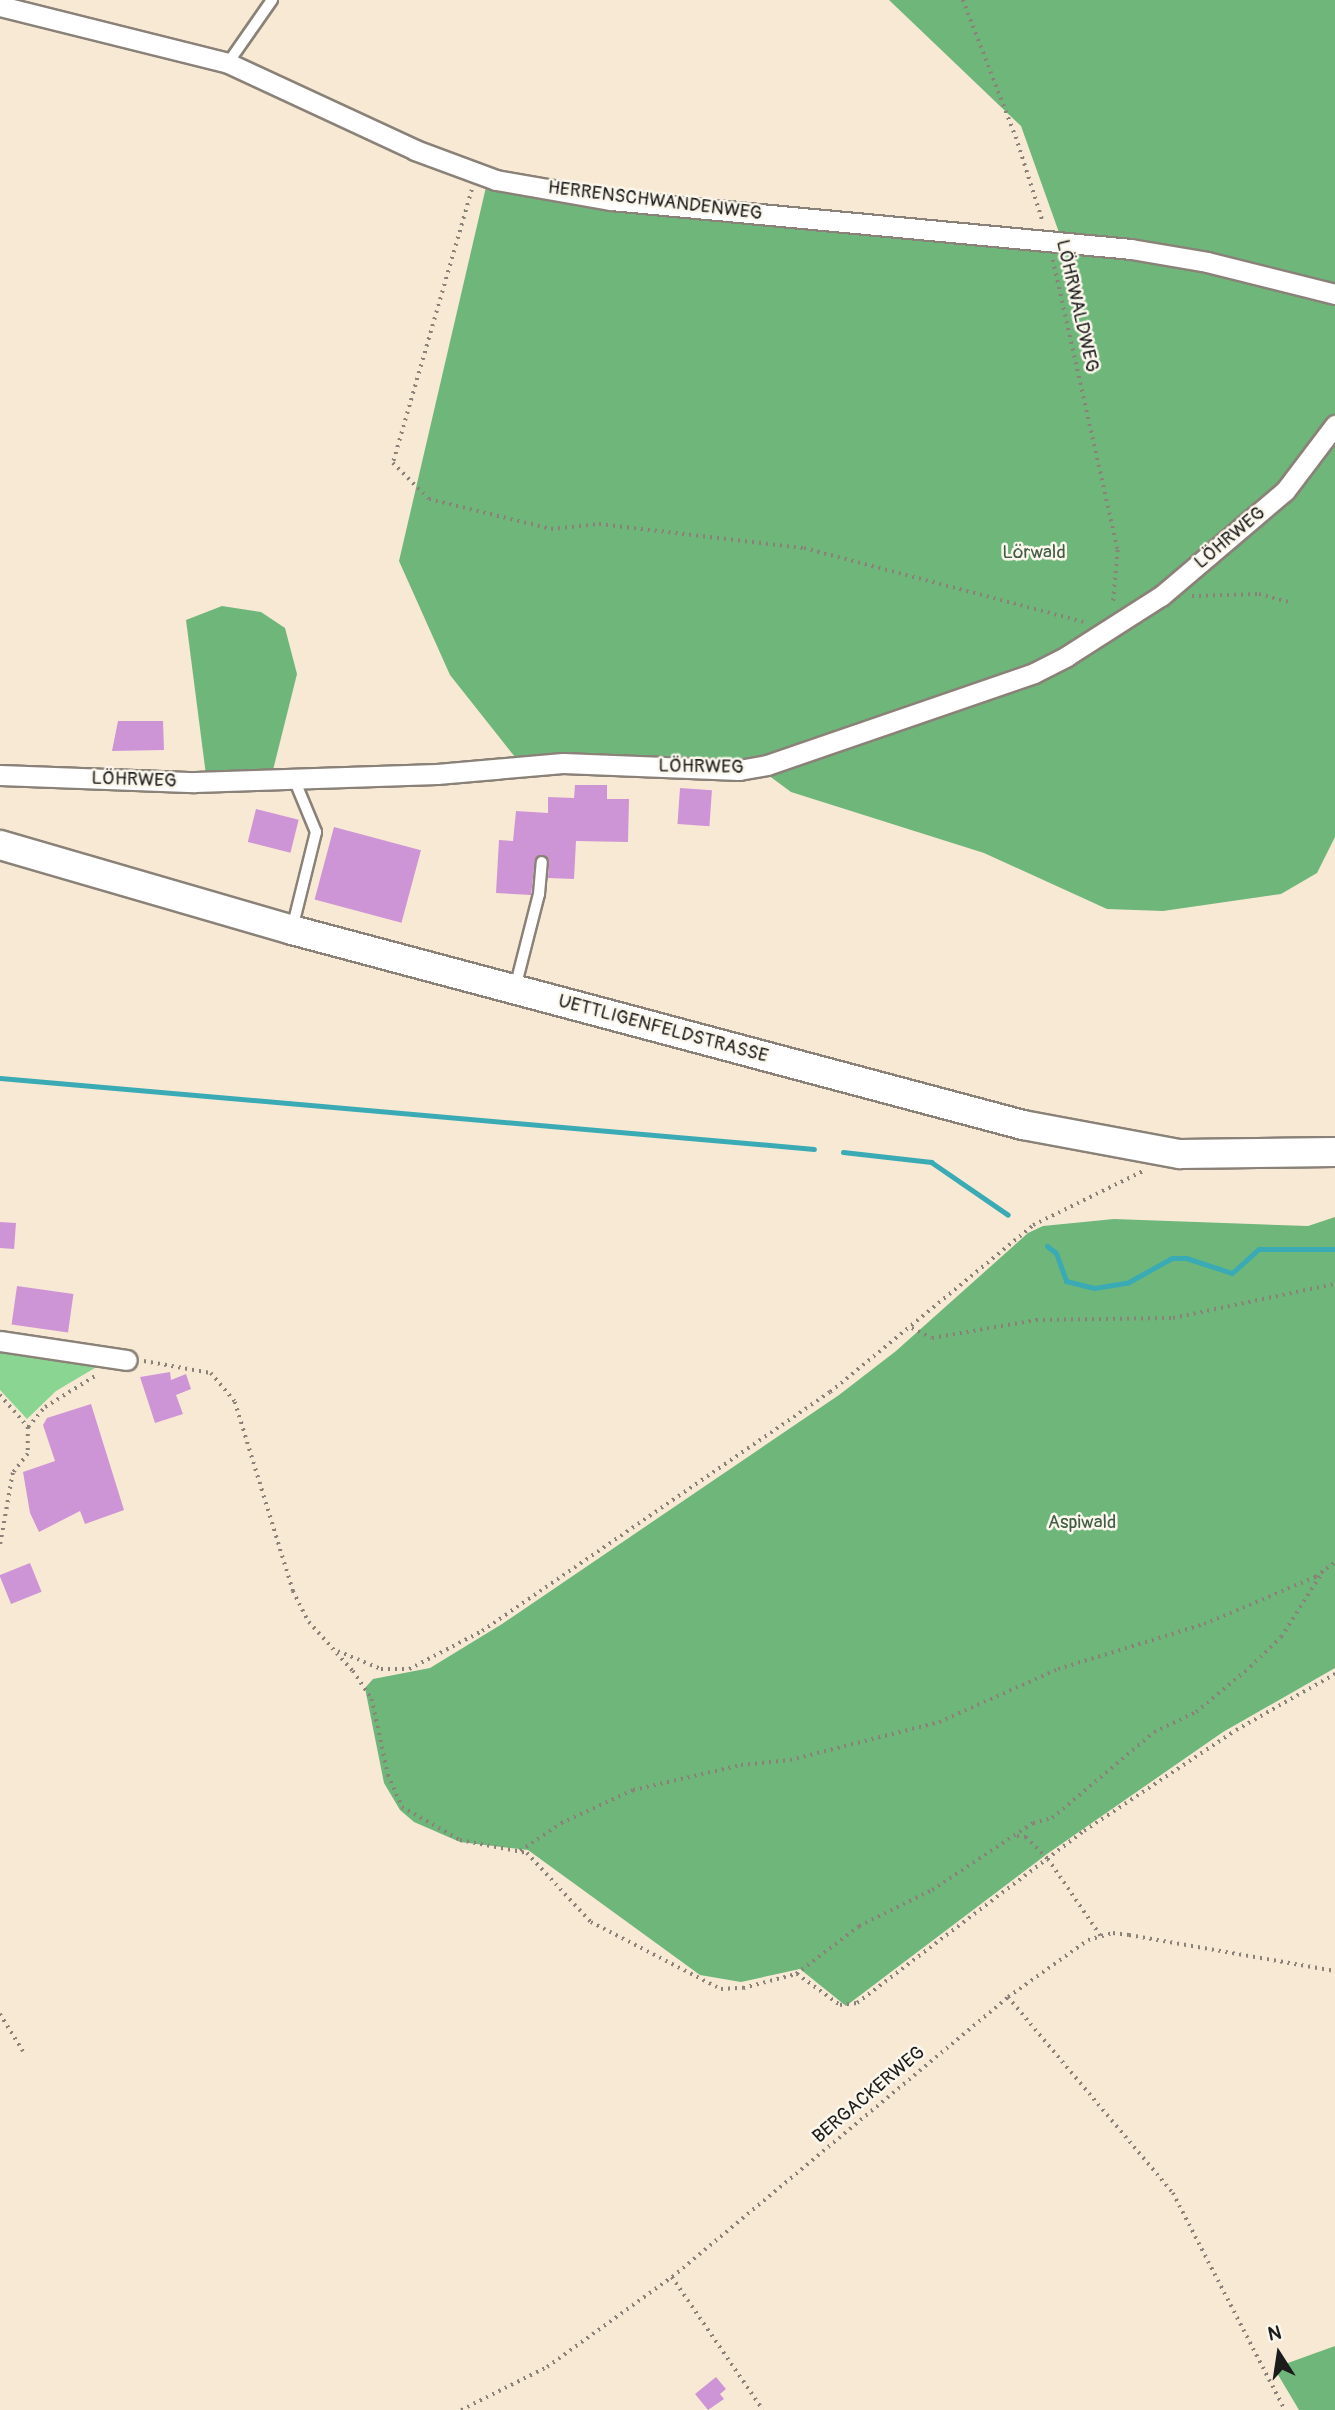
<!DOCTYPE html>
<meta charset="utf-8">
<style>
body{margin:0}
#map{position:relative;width:1335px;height:2410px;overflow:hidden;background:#f8e9d5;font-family:Pangolin,sans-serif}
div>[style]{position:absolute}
.green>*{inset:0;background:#8ad591}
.forest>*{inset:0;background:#6fb67b}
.stream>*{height:5px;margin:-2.5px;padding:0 2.5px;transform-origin:2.5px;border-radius:2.5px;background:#3aabb4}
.building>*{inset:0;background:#ce95d6;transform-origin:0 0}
.path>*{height:3.5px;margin-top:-1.75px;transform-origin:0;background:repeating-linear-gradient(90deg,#8a8278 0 2px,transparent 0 7px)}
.roads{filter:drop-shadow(2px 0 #8a8278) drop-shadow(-2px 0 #8a8278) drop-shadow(0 2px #8a8278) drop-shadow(0 -2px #8a8278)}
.lane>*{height:10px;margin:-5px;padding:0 5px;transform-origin:5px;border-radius:5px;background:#fff}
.street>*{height:19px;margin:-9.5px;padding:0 9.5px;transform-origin:9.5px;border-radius:9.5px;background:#fff}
.secondary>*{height:28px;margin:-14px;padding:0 14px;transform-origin:14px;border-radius:14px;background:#fff}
span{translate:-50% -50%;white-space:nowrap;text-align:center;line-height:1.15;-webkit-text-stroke:5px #fbf7ec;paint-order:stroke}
.street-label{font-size:19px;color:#1c1c1c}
.park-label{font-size:19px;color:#425d45}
.north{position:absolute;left:1244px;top:2319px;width:70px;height:70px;-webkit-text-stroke:5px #fbf7ec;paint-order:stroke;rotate:348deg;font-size:19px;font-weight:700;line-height:28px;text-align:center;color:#1c1c1c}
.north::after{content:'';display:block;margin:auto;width:24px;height:32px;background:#1c1c1c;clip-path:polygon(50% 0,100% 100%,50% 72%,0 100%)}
</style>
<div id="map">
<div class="green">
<i style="clip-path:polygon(0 1345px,105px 1362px,56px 1391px,27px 1419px,0 1390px)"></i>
</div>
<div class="forest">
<i style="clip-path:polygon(889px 0,1335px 0,1335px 837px,1317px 873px,1281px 894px,1163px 911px,1107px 909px,984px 853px,791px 792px,764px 772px,519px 762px,450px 675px,399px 561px,486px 187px,644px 210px,793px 221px,1067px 255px,1021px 126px)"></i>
<i style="clip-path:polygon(222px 606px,261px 612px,285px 628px,297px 674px,272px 774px,206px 775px,186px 620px)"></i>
<i style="clip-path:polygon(1335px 1217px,1335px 1668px,1223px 1732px,1047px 1854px,846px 2006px,800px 1969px,741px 1982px,700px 1975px,528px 1850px,460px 1842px,414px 1822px,400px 1810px,384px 1783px,365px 1688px,373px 1679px,430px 1668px,502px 1624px,839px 1395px,896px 1351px,1028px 1233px,1043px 1226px,1114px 1219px,1308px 1226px)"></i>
<i style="clip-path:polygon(1335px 2346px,1335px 2410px,1299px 2410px,1274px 2368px)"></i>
</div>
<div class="stream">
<i style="left:0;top:1078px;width:817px;rotate:4.98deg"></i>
<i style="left:843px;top:1152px;width:89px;rotate:6.5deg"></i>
<i style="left:931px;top:1162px;width:93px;rotate:34.5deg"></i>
<i style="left:1047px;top:1246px;width:11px;rotate:38deg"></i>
<i style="left:1056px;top:1253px;width:30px;rotate:70deg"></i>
<i style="left:1066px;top:1281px;width:29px;rotate:14deg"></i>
<i style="left:1094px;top:1288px;width:33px;rotate:-9deg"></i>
<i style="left:1127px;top:1283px;width:51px;rotate:-29.1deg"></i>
<i style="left:1172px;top:1258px;width:14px"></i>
<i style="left:1186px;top:1258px;width:48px;rotate:18.1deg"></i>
<i style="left:1232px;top:1273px;width:36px;rotate:-42deg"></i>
<i style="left:1259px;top:1249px;width:76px"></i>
</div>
<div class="building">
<i style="clip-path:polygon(118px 721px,163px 721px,164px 750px,112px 751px)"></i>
<i style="clip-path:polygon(575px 785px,607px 785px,607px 799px,629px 799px,628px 842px,576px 841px,574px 879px,548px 878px,549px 860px,542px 855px,535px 861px,531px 895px,496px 893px,499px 840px,513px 841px,516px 811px,548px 813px,548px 797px,574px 798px)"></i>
<i style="left:680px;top:788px;width:32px;height:36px;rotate:4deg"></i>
<i style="left:256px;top:809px;width:44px;height:34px;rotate:14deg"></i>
<i style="left:334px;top:827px;width:90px;height:75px;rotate:15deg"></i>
<i style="left:0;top:1222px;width:16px;height:26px;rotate:4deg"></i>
<i style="left:17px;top:1286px;width:57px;height:39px;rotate:8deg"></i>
<i style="clip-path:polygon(170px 1372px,171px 1380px,186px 1374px,191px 1389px,176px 1395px,183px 1414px,155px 1423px,140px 1377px)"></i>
<i style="clip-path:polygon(91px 1404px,124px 1510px,85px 1524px,80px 1511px,39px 1532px,30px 1513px,23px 1472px,55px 1461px,43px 1425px,47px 1418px)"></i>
<i style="left:30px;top:1563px;width:31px;height:33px;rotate:68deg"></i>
<i style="clip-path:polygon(716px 2377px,726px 2389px,720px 2394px,724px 2399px,708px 2410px,695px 2394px)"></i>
</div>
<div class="path">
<i style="left:963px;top:0;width:147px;rotate:68.9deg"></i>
<i style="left:1016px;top:137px;width:89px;rotate:72.4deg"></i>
<i style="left:472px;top:190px;width:284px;rotate:106.1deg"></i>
<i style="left:393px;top:463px;width:51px;rotate:45deg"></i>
<i style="left:429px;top:499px;width:126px;rotate:13.8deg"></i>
<i style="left:551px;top:529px;width:48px;rotate:-5.9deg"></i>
<i style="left:599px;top:524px;width:206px;rotate:6.7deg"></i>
<i style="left:804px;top:548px;width:293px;rotate:14.8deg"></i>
<i style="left:1053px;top:260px;width:297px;rotate:77.4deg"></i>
<i style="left:1118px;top:550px;width:55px;rotate:95.2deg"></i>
<i style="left:1192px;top:596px;width:67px;rotate:-1.7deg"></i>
<i style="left:1259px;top:594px;width:31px;rotate:15deg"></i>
<i style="left:912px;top:1328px;width:22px;rotate:27deg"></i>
<i style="left:932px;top:1338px;width:106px;rotate:-9.8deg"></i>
<i style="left:1036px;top:1320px;width:137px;rotate:-0.8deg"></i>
<i style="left:1173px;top:1318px;width:166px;rotate:-11.9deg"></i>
<i style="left:144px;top:1361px;width:68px;rotate:10.2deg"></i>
<i style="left:211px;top:1373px;width:38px;rotate:50deg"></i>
<i style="left:235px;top:1402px;width:198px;rotate:72.9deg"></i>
<i style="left:293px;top:1591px;width:35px;rotate:63deg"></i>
<i style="left:309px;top:1622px;width:66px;rotate:48.1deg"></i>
<i style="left:353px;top:1671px;width:34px;rotate:56deg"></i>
<i style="left:372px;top:1699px;width:78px;rotate:78.1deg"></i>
<i style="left:388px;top:1775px;width:35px;rotate:66deg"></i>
<i style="left:402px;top:1807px;width:67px;rotate:29.6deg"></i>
<i style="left:460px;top:1840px;width:68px;rotate:11deg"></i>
<i style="left:527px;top:1853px;width:94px;rotate:47.2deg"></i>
<i style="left:591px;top:1922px;width:146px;rotate:27.3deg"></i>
<i style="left:721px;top:1989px;width:22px;rotate:-3deg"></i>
<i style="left:743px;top:1988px;width:55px;rotate:-14.8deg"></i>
<i style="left:796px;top:1974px;width:79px;rotate:-37.3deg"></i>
<i style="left:859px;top:1926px;width:81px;rotate:-26.3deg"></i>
<i style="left:932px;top:1890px;width:121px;rotate:-33.6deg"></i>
<i style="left:1033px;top:1823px;width:20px;rotate:-15deg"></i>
<i style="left:1052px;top:1818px;width:133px;rotate:-40.1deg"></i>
<i style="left:1154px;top:1732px;width:47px;rotate:-25.5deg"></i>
<i style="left:1196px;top:1712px;width:70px;rotate:-39.8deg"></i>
<i style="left:1250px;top:1667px;width:43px;rotate:-44.1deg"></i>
<i style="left:1281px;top:1637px;width:78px;rotate:-57.5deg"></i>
<i style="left:0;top:1395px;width:43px;rotate:48.8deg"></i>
<i style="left:28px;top:1427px;width:27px;rotate:90deg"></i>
<i style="left:28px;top:1454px;width:24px;rotate:128deg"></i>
<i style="left:13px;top:1473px;width:75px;rotate:100deg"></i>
<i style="left:28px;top:1427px;width:26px;rotate:-50deg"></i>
<i style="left:45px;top:1407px;width:62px;rotate:-31.9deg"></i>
<i style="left:338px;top:1651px;width:47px;rotate:22.7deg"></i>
<i style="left:381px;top:1669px;width:28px"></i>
<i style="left:409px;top:1669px;width:82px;rotate:-27.5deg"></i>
<i style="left:482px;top:1631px;width:422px;rotate:-34.5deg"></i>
<i style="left:830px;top:1392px;width:263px;rotate:-39.4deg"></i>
<i style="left:1033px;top:1225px;width:123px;rotate:-26.1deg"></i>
<i style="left:1017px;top:1836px;width:9px;rotate:6deg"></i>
<i style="left:1026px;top:1837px;width:31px;rotate:45deg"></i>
<i style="left:1048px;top:1859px;width:93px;rotate:55.5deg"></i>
<i style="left:520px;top:1851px;width:50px;rotate:-34.3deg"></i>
<i style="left:561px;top:1823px;width:79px;rotate:-24.6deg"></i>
<i style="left:633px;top:1790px;width:111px;rotate:-13deg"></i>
<i style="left:741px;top:1765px;width:49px;rotate:-5.8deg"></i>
<i style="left:790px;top:1760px;width:154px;rotate:-14.3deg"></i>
<i style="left:939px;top:1722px;width:130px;rotate:-24deg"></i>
<i style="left:1058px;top:1669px;width:153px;rotate:-17.1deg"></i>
<i style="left:1204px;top:1624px;width:121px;rotate:-22.9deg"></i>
<i style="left:1315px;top:1577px;width:25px;rotate:-37deg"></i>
<i style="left:797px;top:1974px;width:53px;rotate:35.8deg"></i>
<i style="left:840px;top:2005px;width:17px;rotate:-7deg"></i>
<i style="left:857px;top:2003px;width:285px;rotate:-37.2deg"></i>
<i style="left:1084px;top:1831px;width:182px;rotate:-33.6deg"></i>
<i style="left:1236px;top:1730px;width:114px;rotate:-29.5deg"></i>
<i style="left:1008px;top:1997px;width:256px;rotate:49.9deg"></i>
<i style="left:1173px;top:2193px;width:244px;rotate:62.7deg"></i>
<i style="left:0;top:2014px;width:44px;rotate:58.1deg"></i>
<i style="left:672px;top:2277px;width:161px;rotate:55.6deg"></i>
<i style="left:461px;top:2410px;width:96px;rotate:-26.6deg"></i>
<i style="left:547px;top:2367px;width:154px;rotate:-35.8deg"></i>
<i style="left:672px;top:2277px;width:437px;rotate:-39.8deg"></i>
<i style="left:1008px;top:1997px;width:98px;rotate:-35.5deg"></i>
<i style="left:1088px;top:1940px;width:26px;rotate:-16deg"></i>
<i style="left:1113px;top:1933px;width:16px;rotate:7deg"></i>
<i style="left:1129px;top:1935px;width:209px;rotate:9.9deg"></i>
</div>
<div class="roads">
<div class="lane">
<i style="left:228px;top:63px;width:77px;rotate:-55.1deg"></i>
<i style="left:292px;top:929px;width:100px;rotate:-76.1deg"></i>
<i style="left:316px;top:832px;width:57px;rotate:-112.5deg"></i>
<i style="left:515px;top:988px;width:97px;rotate:-75.7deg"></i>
<i style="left:539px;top:894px;width:32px;rotate:-85deg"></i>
</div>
<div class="street">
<i style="left:0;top:6px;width:235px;rotate:14deg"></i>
<i style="left:228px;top:63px;width:206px;rotate:24.9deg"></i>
<i style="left:415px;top:150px;width:86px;rotate:20.3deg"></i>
<i style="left:496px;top:180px;width:117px;rotate:9.9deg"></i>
<i style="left:611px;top:200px;width:522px;rotate:5.38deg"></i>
<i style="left:1131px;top:249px;width:77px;rotate:9.7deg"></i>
<i style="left:1207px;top:262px;width:132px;rotate:14deg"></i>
<i style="left:0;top:775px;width:195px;rotate:2.1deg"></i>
<i style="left:195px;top:782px;width:242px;rotate:-1.9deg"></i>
<i style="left:437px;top:774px;width:126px;rotate:-5deg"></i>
<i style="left:563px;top:763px;width:176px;rotate:2.3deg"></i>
<i style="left:739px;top:770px;width:28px;rotate:-10deg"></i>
<i style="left:767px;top:765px;width:282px;rotate:-19deg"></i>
<i style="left:1034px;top:673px;width:37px;rotate:-27deg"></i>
<i style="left:1067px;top:656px;width:112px;rotate:-32.6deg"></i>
<i style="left:1161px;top:596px;width:162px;rotate:-40.3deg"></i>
<i style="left:1285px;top:491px;width:83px;rotate:-52.9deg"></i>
<i style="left:0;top:1341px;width:128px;rotate:8.5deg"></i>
</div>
<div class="secondary">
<i style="left:0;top:845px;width:304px;rotate:16.2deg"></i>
<i style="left:292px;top:930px;width:757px;rotate:14.94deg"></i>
<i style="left:1023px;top:1125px;width:160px;rotate:10.5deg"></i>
<i style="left:1180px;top:1154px;width:155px;rotate:-0.7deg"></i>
</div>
</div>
<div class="street-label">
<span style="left:655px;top:201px;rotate:7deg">HERRENSCHWANDENWEG</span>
<span style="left:1077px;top:306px;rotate:77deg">LÖHRWALDWEG</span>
<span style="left:1230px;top:538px;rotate:-40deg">LÖHRWEG</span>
<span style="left:701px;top:767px;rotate:1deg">LÖHRWEG</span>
<span style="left:134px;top:780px;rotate:2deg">LÖHRWEG</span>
<span style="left:663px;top:1029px;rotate:15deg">UETTLIGENFELDSTRASSE</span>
<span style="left:869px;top:2095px;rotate:-40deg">BERGACKERWEG</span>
</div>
<div class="park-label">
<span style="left:1034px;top:553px">Lörwald</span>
<span style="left:1082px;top:1523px">Aspiwald</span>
</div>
<div class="north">N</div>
</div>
